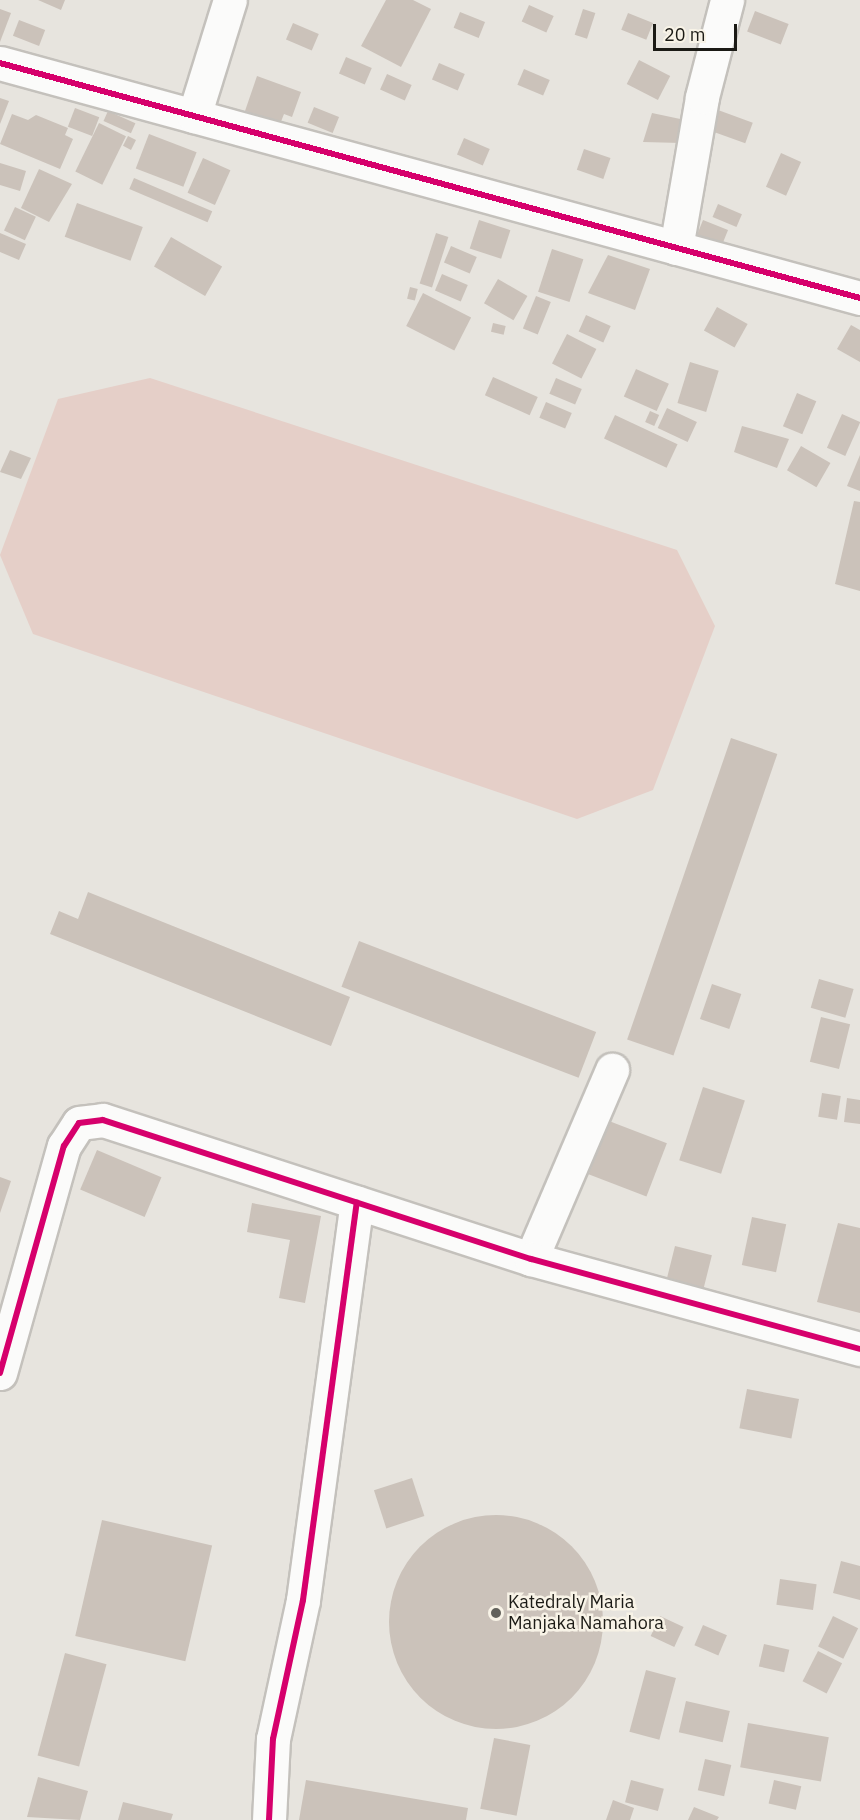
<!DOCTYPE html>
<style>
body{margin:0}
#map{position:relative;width:860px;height:1820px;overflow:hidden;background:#e7e4de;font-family:"IBM Plex Sans",sans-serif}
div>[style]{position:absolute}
.green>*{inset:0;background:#e5cfc8}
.building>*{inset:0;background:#cbc2ba;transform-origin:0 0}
.round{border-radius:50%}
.roads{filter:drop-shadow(2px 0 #c4c1bc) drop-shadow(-2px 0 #c4c1bc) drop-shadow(0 2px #c4c1bc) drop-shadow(0 -2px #c4c1bc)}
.minor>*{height:33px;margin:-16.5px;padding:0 16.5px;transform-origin:16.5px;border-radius:16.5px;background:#fbfbfa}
.cycleway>*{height:6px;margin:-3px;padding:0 3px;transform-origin:3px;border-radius:3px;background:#d6006c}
.dots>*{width:16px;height:16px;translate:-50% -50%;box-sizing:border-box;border:3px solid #f8f3e7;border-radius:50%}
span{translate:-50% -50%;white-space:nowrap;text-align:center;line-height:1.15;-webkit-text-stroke:5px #f8f3e7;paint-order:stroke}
.poi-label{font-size:18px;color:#1b1a15}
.left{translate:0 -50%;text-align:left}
.scale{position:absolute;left:653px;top:24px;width:84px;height:27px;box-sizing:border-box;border:3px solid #1b1a15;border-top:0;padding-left:8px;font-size:18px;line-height:21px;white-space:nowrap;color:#1b1a15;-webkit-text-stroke:4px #f8f3e7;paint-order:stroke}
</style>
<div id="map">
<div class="green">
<i style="clip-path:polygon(150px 378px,677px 550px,715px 626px,653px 790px,577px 819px,33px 634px,0 555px,58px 399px)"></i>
</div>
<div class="building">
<i style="clip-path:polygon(38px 0,65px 0,61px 10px)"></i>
<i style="clip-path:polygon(386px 0,413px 0,431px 9px,401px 67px,361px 46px)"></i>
<i style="left:529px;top:5px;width:27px;height:18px;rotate:24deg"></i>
<i style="clip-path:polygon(0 9px,11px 13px,0 42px)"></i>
<i style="left:583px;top:9px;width:13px;height:27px;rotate:18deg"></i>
<i style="left:755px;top:11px;width:36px;height:22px;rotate:21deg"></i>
<i style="left:460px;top:12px;width:27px;height:17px;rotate:22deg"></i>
<i style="left:628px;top:13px;width:27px;height:18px;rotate:22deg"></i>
<i style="left:19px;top:20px;width:28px;height:17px;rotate:21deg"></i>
<i style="left:293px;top:23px;width:28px;height:18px;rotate:23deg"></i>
<i style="left:346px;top:57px;width:28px;height:18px;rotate:23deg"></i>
<i style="left:639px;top:60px;width:35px;height:27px;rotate:27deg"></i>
<i style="left:439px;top:63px;width:28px;height:18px;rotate:23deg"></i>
<i style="left:524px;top:69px;width:28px;height:17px;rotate:23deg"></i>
<i style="left:387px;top:74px;width:27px;height:17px;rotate:24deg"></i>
<i style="clip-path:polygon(257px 76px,301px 92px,292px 117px,284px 114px,280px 124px,245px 111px)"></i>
<i style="clip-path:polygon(0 98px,9px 101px,0 124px)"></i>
<i style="left:314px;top:107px;width:27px;height:17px;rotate:22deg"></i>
<i style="left:75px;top:108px;width:26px;height:20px;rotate:21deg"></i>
<i style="left:718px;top:110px;width:37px;height:22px;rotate:20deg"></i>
<i style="left:108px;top:111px;width:30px;height:11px;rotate:24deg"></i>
<i style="clip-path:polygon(652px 113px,685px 120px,681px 143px,643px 142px)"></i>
<i style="clip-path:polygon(12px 114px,28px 120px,36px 115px,68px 128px,65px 135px,73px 139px,60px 169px,0 144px)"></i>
<i style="left:99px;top:123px;width:30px;height:54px;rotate:26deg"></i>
<i style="left:149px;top:134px;width:51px;height:37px;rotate:21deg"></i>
<i style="left:128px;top:136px;width:9px;height:11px;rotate:27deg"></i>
<i style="left:464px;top:138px;width:28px;height:18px;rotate:23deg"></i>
<i style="left:584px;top:149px;width:28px;height:22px;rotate:19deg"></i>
<i style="left:781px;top:153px;width:22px;height:37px;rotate:24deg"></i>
<i style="left:203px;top:158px;width:30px;height:38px;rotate:24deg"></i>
<i style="clip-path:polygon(0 163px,26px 171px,20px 191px,0 185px)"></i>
<i style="clip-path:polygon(39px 169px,72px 184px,49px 222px,21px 208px)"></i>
<i style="left:134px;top:178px;width:85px;height:12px;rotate:23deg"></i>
<i style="left:77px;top:203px;width:70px;height:36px;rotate:20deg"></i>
<i style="left:718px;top:204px;width:26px;height:14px;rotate:23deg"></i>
<i style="left:15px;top:207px;width:23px;height:26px;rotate:25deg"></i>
<i style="left:479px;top:220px;width:33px;height:30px;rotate:18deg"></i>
<i style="left:703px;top:220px;width:27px;height:18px;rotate:22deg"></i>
<i style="clip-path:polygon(0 233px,26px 244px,19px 260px,0 252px)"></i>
<i style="left:436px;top:233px;width:13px;height:53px;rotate:18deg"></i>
<i style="left:171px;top:237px;width:59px;height:34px;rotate:30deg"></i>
<i style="left:451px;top:246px;width:28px;height:18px;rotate:23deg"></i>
<i style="left:552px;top:249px;width:33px;height:45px;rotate:18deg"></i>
<i style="clip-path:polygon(608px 255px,650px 269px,635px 310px,588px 293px)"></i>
<i style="left:442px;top:274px;width:28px;height:18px;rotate:23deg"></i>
<i style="left:498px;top:279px;width:34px;height:28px;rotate:30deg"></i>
<i style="left:410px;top:287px;width:8px;height:12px;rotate:14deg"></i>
<i style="left:423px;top:293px;width:54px;height:37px;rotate:27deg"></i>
<i style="left:536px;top:296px;width:16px;height:35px;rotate:22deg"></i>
<i style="left:717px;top:307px;width:35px;height:27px;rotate:29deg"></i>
<i style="left:586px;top:315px;width:27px;height:18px;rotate:24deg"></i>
<i style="left:493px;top:323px;width:13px;height:9px;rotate:13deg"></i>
<i style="clip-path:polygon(851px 325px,860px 330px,860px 362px,837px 349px)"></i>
<i style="left:567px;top:334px;width:33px;height:33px;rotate:27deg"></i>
<i style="left:690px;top:362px;width:30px;height:43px;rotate:17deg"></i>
<i style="left:636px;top:369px;width:36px;height:30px;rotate:24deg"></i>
<i style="left:493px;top:377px;width:49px;height:20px;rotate:24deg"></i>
<i style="left:556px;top:378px;width:28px;height:17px;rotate:23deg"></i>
<i style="left:797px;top:393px;width:21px;height:36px;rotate:23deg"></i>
<i style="left:546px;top:402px;width:28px;height:17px;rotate:23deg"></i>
<i style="left:667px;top:408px;width:33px;height:22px;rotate:25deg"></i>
<i style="left:650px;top:411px;width:10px;height:12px;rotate:24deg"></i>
<i style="left:842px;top:414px;width:20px;height:37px;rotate:24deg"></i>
<i style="left:615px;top:415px;width:69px;height:26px;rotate:25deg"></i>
<i style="clip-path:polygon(742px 426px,789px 439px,777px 468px,734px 452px)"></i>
<i style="left:801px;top:446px;width:34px;height:28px;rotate:30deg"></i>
<i style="clip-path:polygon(10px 450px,31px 458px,21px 479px,0 472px)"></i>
<i style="clip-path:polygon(860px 455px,860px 491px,847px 486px)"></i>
<i style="clip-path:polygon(854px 501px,860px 502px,860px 591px,835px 584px)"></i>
<i style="left:731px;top:738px;width:49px;height:319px;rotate:19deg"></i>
<i style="clip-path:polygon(88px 892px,350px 997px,331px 1046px,50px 934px,59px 911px,78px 919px)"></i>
<i style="left:359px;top:941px;width:254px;height:49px;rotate:21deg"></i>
<i style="left:819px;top:979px;width:36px;height:30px;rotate:16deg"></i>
<i style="left:712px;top:984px;width:31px;height:37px;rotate:19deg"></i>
<i style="left:821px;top:1017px;width:30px;height:46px;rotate:14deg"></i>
<i style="left:703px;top:1087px;width:44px;height:77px;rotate:18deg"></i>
<i style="left:822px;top:1093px;width:19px;height:24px;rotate:9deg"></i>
<i style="clip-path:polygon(847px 1098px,860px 1100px,860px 1124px,844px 1122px)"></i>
<i style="left:609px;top:1121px;width:62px;height:57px;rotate:21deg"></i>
<i style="left:97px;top:1150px;width:70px;height:43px;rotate:23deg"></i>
<i style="clip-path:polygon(0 1177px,11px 1181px,0 1213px)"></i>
<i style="clip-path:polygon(252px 1203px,321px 1216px,305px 1303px,279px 1298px,290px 1240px,247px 1232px)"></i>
<i style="left:752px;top:1217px;width:35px;height:49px;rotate:12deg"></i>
<i style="clip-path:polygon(838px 1223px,860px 1228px,860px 1313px,817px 1302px)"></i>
<i style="left:675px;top:1246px;width:38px;height:38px;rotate:14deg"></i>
<i style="left:747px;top:1389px;width:53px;height:40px;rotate:11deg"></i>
<i style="left:412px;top:1478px;width:40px;height:40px;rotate:72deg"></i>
<i class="round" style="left:389px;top:1515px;width:214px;height:214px"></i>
<i style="left:102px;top:1520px;width:113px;height:119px;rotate:13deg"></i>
<i style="clip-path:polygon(841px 1561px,860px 1566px,860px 1600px,833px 1593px)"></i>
<i style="left:780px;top:1579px;width:37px;height:26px;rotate:8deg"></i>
<i style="left:660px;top:1616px;width:26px;height:22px;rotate:25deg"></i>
<i style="left:833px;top:1616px;width:28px;height:34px;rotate:26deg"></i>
<i style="left:703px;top:1625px;width:26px;height:22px;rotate:23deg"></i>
<i style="left:764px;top:1644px;width:26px;height:23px;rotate:13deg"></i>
<i style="left:818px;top:1651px;width:27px;height:34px;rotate:27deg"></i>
<i style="left:65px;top:1653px;width:43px;height:106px;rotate:15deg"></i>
<i style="left:646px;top:1670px;width:31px;height:64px;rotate:15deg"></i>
<i style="left:686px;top:1701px;width:45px;height:32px;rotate:13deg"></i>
<i style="left:748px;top:1723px;width:82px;height:45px;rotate:10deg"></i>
<i style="left:494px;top:1738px;width:37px;height:72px;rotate:11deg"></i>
<i style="left:705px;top:1759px;width:27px;height:32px;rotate:13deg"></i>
<i style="clip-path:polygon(38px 1777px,88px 1791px,80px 1820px,27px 1817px)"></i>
<i style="clip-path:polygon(306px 1780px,468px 1808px,466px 1820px,299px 1820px)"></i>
<i style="left:631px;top:1780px;width:34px;height:23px;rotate:15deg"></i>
<i style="left:774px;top:1780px;width:28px;height:24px;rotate:13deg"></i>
<i style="clip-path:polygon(613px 1800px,634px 1808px,630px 1820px,606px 1820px)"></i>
<i style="clip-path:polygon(123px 1802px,173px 1814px,171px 1820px,118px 1820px)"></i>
<i style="clip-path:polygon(694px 1807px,719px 1817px,717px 1820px,688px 1820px)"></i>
</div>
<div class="roads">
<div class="minor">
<i style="left:0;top:63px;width:892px;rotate:15.28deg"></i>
<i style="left:194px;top:116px;width:121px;rotate:-72.8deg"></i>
<i style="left:676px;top:248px;width:153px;rotate:-80.2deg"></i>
<i style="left:702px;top:97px;width:100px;rotate:-75.5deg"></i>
<i style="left:531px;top:1259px;width:206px;rotate:-66.8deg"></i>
<i style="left:0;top:1373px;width:236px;rotate:-74.3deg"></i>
<i style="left:64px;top:1146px;width:27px;rotate:-57deg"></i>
<i style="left:79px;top:1123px;width:24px;rotate:-7deg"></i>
<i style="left:103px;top:1120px;width:450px;rotate:18deg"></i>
<i style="left:531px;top:1259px;width:341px;rotate:15.3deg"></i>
<i style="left:269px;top:1820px;width:81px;rotate:-87.2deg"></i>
<i style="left:273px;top:1739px;width:142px;rotate:-77.8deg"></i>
<i style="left:303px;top:1600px;width:401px;rotate:-82.3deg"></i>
</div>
</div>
<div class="cycleway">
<i style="left:0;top:63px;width:892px;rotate:15.28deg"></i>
<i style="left:0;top:1373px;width:236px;rotate:-74.3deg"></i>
<i style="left:64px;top:1146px;width:27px;rotate:-57deg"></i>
<i style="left:79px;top:1123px;width:24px;rotate:-7deg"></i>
<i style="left:103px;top:1120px;width:450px;rotate:18deg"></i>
<i style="left:531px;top:1259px;width:341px;rotate:15.3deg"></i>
<i style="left:269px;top:1820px;width:81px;rotate:-87.2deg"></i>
<i style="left:273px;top:1739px;width:142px;rotate:-77.8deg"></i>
<i style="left:303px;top:1600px;width:401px;rotate:-82.3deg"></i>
</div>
<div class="dots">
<i style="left:496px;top:1613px;background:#62615b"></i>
</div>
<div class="poi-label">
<span class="left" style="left:508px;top:1613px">Katedraly Maria<br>Manjaka Namahora</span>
</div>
<div class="scale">20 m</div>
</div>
